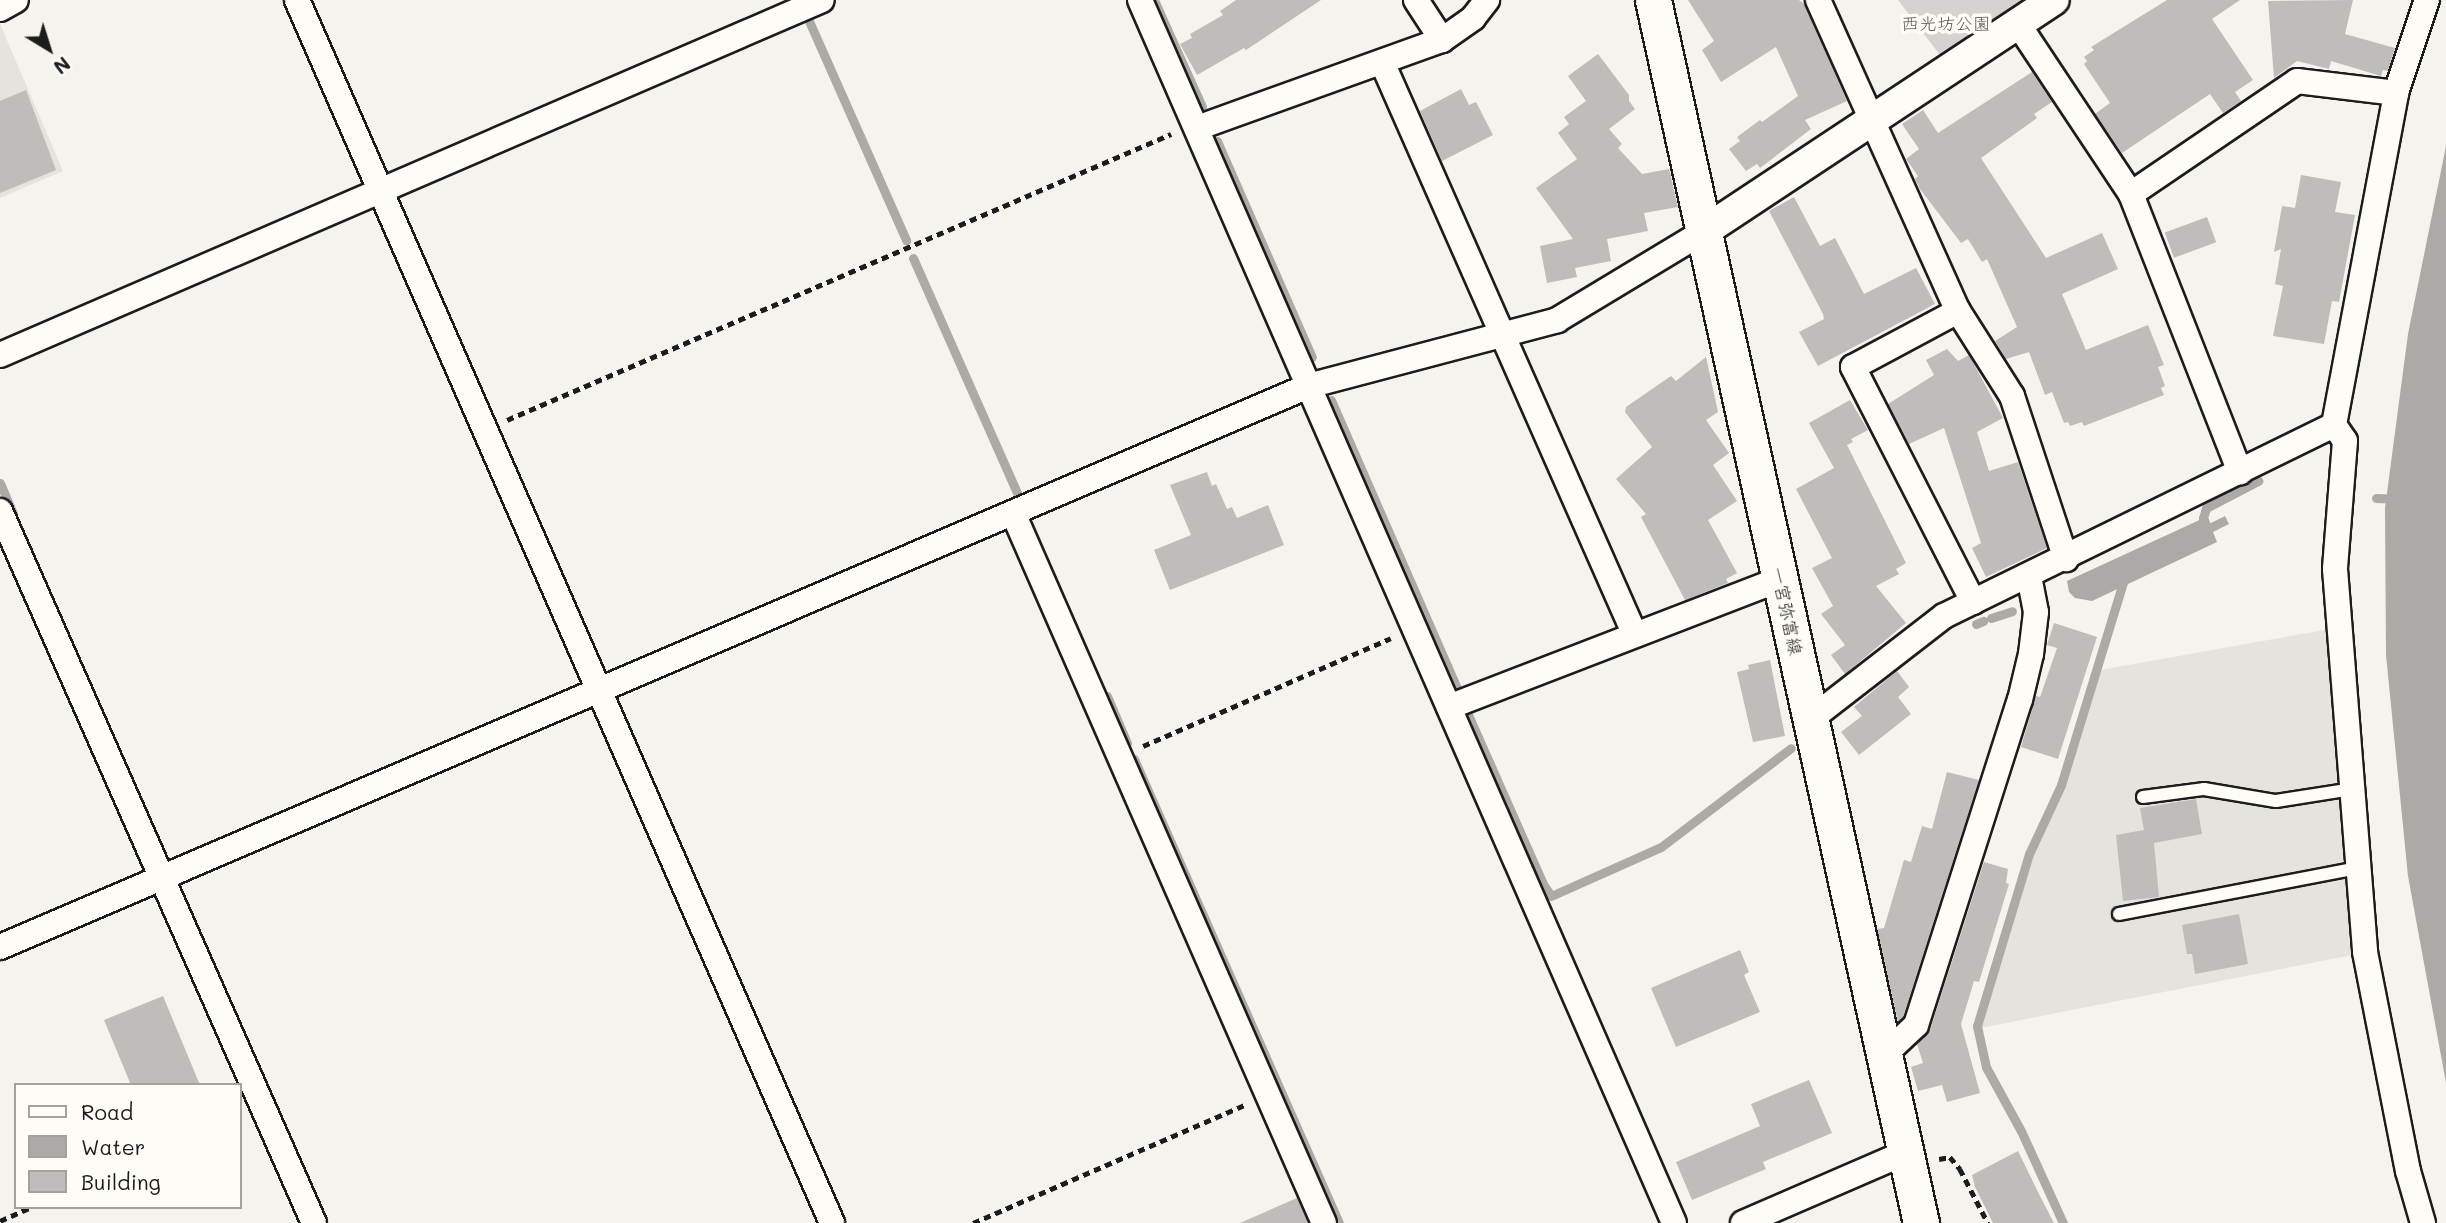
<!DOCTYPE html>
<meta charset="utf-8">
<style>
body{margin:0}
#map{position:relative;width:2446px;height:1223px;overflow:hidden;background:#f4f3ee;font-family:Mali,"Klee One",sans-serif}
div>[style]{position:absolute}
.built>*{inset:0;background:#e4e3de}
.green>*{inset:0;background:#d4d3cf}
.water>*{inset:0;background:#abaaa6}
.stream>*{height:9px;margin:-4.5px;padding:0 4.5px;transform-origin:4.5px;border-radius:4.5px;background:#abaaa6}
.building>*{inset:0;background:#bebdba;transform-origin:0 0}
.path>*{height:4.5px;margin-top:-2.25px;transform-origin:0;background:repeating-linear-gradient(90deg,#1c1c1c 0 7px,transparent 0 12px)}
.roads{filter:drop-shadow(2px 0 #1c1c1c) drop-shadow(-2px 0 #1c1c1c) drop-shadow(0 2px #1c1c1c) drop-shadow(0 -2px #1c1c1c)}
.service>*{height:12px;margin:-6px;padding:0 6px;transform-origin:6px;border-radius:6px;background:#fdfcf7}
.minor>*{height:24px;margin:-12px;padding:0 12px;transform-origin:12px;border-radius:12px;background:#fdfcf7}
.tertiary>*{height:30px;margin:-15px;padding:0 15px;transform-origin:15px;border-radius:15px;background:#fdfcf7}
.secondary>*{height:35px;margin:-17.5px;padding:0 17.5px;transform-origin:17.5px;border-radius:17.5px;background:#fdfcf7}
span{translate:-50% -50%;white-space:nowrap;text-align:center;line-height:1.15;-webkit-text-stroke:7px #fdfcf7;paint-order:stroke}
.park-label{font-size:18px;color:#5c5c5b}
.street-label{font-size:18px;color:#1c1c1c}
.legend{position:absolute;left:14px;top:1083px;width:228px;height:126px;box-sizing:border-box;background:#fdfcf7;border:2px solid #a3a29f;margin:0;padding:9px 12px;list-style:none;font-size:21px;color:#1c1c1c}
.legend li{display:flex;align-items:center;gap:14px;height:35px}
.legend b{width:35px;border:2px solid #a3a29f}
.north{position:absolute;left:14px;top:14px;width:70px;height:70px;-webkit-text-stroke:5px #fdfcf7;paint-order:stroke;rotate:142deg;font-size:19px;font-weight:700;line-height:28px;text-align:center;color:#1c1c1c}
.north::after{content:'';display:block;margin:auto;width:24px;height:32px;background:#1c1c1c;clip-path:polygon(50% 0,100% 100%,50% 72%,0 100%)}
</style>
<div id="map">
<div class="built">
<i style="clip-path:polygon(0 24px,63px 171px,0 198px)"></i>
<i style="clip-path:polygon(2330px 629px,2356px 931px,2353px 955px,1980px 1028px,2034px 854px,2063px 792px,2100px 670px)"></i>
</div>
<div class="green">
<i style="clip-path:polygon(1898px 0,2023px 0,1940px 55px)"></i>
</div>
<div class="water">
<i style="clip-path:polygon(2446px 146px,2446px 1083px,2408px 876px,2386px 655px,2385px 508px,2408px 334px)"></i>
<i style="clip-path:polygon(2225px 516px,2229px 524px,2213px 532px,2217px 542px,2092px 601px,2075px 598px,2069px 592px,2067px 581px,2206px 517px,2209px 524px)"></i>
</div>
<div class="stream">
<i style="left:1154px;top:0;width:117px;rotate:65.8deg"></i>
<i style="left:809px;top:21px;width:240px;rotate:66.1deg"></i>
<i style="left:1217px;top:141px;width:236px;rotate:66.3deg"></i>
<i style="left:913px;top:258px;width:257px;rotate:66.1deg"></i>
<i style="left:1331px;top:400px;width:318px;rotate:66.4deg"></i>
<i style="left:0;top:483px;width:33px;rotate:67deg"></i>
<i style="left:2376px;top:498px;width:23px;rotate:2deg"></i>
<i style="left:2207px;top:527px;width:10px;rotate:-114deg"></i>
<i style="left:2203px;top:518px;width:10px;rotate:-73deg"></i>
<i style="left:2206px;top:508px;width:59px;rotate:-27.4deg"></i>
<i style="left:1991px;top:618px;width:22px;rotate:-18deg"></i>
<i style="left:1976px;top:624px;width:8px;rotate:-23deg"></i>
<i style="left:1107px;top:696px;width:51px;rotate:66.9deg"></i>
<i style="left:1466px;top:710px;width:190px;rotate:66.1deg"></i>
<i style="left:1543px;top:884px;width:14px;rotate:56deg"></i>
<i style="left:1551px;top:896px;width:120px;rotate:-24deg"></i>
<i style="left:1661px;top:847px;width:163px;rotate:-37.3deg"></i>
<i style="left:1134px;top:759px;width:507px;rotate:66.16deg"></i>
<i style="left:2063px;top:1223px;width:101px;rotate:-114.5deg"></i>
<i style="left:2021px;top:1131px;width:73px;rotate:-118.7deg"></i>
<i style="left:1986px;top:1067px;width:42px;rotate:-102.4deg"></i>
<i style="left:1977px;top:1026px;width:180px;rotate:-73.2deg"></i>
<i style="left:2029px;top:854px;width:76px;rotate:-65.1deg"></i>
<i style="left:2061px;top:785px;width:219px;rotate:-73deg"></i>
</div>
<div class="building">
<i style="clip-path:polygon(1236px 0,1321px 0,1246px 50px,1244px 48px,1197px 75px,1180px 44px,1192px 38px,1190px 34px,1223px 15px,1220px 11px)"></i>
<i style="clip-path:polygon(1688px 0,1799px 0,1804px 4px,1847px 101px,1805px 120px,1811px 129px,1760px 168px,1757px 164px,1746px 171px,1729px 149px,1740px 141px,1737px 137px,1760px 120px,1762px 122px,1798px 96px,1776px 47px,1721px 82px,1702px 50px,1714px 41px)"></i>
<i style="clip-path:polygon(2167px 0,2240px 0,2212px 19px,2253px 80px,2235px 92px,2241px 101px,2223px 113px,2210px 94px,2122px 153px,2095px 114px,2110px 103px,2084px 64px,2087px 61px,2084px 57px,2094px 50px,2091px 47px)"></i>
<i style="clip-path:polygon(2353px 0,2345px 34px,2395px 48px,2388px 71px,2383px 70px,2381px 76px,2331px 61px,2329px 69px,2297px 61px,2274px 78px,2268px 1px)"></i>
<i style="clip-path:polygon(1598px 54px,1629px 95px,1629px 101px,1635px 109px,1609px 129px,1622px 144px,1618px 148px,1642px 174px,1669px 169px,1678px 207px,1644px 213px,1648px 231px,1607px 239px,1611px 261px,1575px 268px,1577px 277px,1547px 283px,1540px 246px,1573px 239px,1536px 188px,1577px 159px,1558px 133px,1569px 124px,1564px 117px,1586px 101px,1568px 76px)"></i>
<i style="clip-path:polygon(2032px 72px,2052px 102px,2034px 114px,2037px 118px,1981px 158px,2046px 258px,2102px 233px,2118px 269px,2062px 294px,2086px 350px,2148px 325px,2164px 365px,2158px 367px,2165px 386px,2161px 388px,2164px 395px,2084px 426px,2082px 422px,2070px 426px,2068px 422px,2064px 423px,2052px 392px,2045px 395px,2029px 352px,2006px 359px,1995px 341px,2017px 327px,1987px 259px,1982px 262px,1968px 239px,1961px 243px,1920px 189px,1915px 179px,1918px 176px,1906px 159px,1919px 149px,1902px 124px,1923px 110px,1938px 133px)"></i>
<i style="clip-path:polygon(1461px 89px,1469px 105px,1476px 102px,1493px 135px,1442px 161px,1420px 111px)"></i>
<i style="clip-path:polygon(26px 90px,56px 170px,0 193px,0 101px)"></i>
<i style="clip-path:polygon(2301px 175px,2341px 182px,2335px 212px,2355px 215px,2339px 302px,2332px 301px,2324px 344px,2273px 336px,2283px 286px,2275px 284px,2281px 249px,2274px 252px,2282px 206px,2295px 208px)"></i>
<i style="clip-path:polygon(1794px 197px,1820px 246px,1835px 238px,1864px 294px,1916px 268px,1935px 304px,1818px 366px,1799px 332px,1824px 319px,1823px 314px,1769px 211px)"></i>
<i style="left:2207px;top:217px;width:27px;height:45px;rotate:70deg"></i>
<i style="clip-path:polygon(1947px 349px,1958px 361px,1969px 355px,2003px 418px,1977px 432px,1989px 471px,2018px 462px,2047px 548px,1986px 577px,1972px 548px,1981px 543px,1944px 428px,1909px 444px,1888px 404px,1934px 375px,1926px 360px)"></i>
<i style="clip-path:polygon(1706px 357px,1718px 412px,1706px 420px,1729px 453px,1713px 465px,1737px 501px,1708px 520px,1737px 573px,1726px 579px,1728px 583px,1685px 600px,1641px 517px,1646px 514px,1616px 479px,1652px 447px,1625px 412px,1626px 407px,1671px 376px,1676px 381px)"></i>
<i style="clip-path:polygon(1850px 400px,1868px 430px,1851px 439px,1853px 442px,1847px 445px,1906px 563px,1896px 569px,1899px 574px,1876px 586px,1906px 623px,1845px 674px,1831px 655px,1845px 645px,1821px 614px,1833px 606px,1812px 568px,1832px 558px,1796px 489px,1834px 468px,1809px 423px)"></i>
<i style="clip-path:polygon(1207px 472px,1212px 486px,1216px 484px,1227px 509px,1232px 507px,1237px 518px,1268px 505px,1284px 545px,1170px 590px,1154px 550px,1191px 535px,1170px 485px)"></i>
<i style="clip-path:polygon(2054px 623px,2097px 637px,2058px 759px,2021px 747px,2036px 696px,2040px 697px,2057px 648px,2047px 645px)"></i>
<i style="clip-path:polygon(1770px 660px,1785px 736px,1753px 742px,1737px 672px,1749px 669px,1748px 665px)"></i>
<i style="clip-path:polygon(1897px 671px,1909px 687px,1898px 697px,1911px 714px,1859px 755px,1841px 732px,1862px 716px,1854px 707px)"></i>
<i style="clip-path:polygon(1947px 772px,1979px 780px,1903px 1017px,1898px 1022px,1877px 929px,1884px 928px,1904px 860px,1911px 862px,1922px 826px,1932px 829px)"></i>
<i style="clip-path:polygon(2196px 799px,2202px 834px,2154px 843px,2159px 897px,2123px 901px,2116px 835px,2144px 830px,2140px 808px)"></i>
<i style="clip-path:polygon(1984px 862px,2008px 869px,2006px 883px,2009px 884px,1979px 982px,1974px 981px,1961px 1024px,1980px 1093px,1947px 1102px,1942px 1085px,1918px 1091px,1911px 1067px,1923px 1063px,1917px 1044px,1930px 1030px)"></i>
<i style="clip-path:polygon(2239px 914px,2248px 964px,2195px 974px,2192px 954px,2187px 954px,2182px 925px)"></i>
<i style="clip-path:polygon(1740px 950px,1749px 972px,1744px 975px,1760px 1012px,1676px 1047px,1651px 988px)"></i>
<i style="clip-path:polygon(163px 996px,200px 1085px,131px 1085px,104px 1020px)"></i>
<i style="clip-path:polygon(1809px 1080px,1832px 1133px,1763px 1162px,1766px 1169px,1692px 1200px,1676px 1162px,1760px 1126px,1751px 1104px)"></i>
<i style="clip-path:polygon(2018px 1151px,2040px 1196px,2054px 1223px,1993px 1223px,1975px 1187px,1972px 1175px)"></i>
<i style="clip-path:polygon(1297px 1198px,1308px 1223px,1240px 1223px)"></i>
</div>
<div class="path">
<i style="left:507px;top:420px;width:723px;rotate:-23.3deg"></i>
<i style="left:1143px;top:746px;width:270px;rotate:-23.5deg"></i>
<i style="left:1939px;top:1159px;width:11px;rotate:-10deg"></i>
<i style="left:1950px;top:1157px;width:16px;rotate:50deg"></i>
<i style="left:1960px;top:1169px;width:61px;rotate:62.6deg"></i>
<i style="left:0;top:1221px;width:35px;rotate:-24deg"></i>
<i style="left:973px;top:1223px;width:296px;rotate:-23.5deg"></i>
</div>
<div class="roads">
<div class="service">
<i style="left:2143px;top:797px;width:62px;rotate:-7.5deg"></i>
<i style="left:2204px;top:789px;width:73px;rotate:9.5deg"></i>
<i style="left:2276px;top:801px;width:78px;rotate:-8.9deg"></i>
<i style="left:2119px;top:914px;width:243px;rotate:-10.9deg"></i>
</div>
<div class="minor">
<i style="left:297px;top:0;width:1335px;rotate:66.37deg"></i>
<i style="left:1140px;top:0;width:1334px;rotate:66.41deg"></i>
<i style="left:1416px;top:0;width:48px;rotate:57deg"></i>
<i style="left:1818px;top:0;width:341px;rotate:65.8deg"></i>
<i style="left:1958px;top:311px;width:101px;rotate:57.6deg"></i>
<i style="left:2012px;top:396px;width:172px;rotate:71.7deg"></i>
<i style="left:0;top:9px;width:18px;rotate:-29deg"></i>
<i style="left:2018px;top:24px;width:204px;rotate:56.4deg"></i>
<i style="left:2131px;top:194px;width:299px;rotate:68.6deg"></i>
<i style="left:1382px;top:62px;width:626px;rotate:66.18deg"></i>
<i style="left:1197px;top:128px;width:260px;rotate:-19.8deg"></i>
<i style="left:1442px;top:40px;width:38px;rotate:-35deg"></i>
<i style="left:1473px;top:18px;width:23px;rotate:-52deg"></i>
<i style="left:2131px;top:194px;width:201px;rotate:-34.2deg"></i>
<i style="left:2297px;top:81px;width:100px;rotate:6.9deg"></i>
<i style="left:1958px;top:311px;width:119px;rotate:151.9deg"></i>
<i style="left:1853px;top:367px;width:264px;rotate:62.9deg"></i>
<i style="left:0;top:355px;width:895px;rotate:-23.36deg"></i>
<i style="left:2334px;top:425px;width:19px;rotate:55deg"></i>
<i style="left:2345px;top:441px;width:128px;rotate:94.5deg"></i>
<i style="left:2335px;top:569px;width:384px;rotate:85.5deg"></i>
<i style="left:2365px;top:952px;width:223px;rotate:78.9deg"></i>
<i style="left:2408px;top:1171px;width:54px;rotate:73.9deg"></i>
<i style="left:0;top:511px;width:778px;rotate:66.2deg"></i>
<i style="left:1013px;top:513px;width:775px;rotate:66.35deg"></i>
<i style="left:1449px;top:707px;width:356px;rotate:-21.1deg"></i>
<i style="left:1811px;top:719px;width:168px;rotate:-37.8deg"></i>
<i style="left:1944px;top:616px;width:434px;rotate:-26.1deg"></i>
<i style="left:2334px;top:425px;width:338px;rotate:-79.4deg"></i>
<i style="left:2396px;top:93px;width:98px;rotate:-71.6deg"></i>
<i style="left:0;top:947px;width:1423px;rotate:-23.21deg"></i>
<i style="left:1308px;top:386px;width:258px;rotate:-14.8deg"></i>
<i style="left:1557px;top:320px;width:174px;rotate:-31.1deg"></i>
<i style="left:1883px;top:1056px;width:45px;rotate:-43.2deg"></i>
<i style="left:1916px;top:1025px;width:341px;rotate:-72.3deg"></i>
<i style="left:2020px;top:700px;width:47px;rotate:-76.6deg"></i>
<i style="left:2031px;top:654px;width:42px;rotate:-83.2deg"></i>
<i style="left:2036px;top:612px;width:37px;rotate:-101deg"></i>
<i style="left:1743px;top:1223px;width:176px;rotate:-23.4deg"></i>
</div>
<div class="tertiary">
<i style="left:1706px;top:230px;width:417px;rotate:-33.5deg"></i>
</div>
<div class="secondary">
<i style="left:1653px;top:0;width:1252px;rotate:77.64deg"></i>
</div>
</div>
<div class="park-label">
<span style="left:1946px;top:23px">西光坊公園</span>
</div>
<div class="street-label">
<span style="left:1787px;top:611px;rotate:78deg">一宮弥富線</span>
</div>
<ul class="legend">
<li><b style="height:9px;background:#fdfcf7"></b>Road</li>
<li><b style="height:19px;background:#abaaa6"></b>Water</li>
<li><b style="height:19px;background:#bebdba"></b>Building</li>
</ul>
<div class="north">N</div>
</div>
